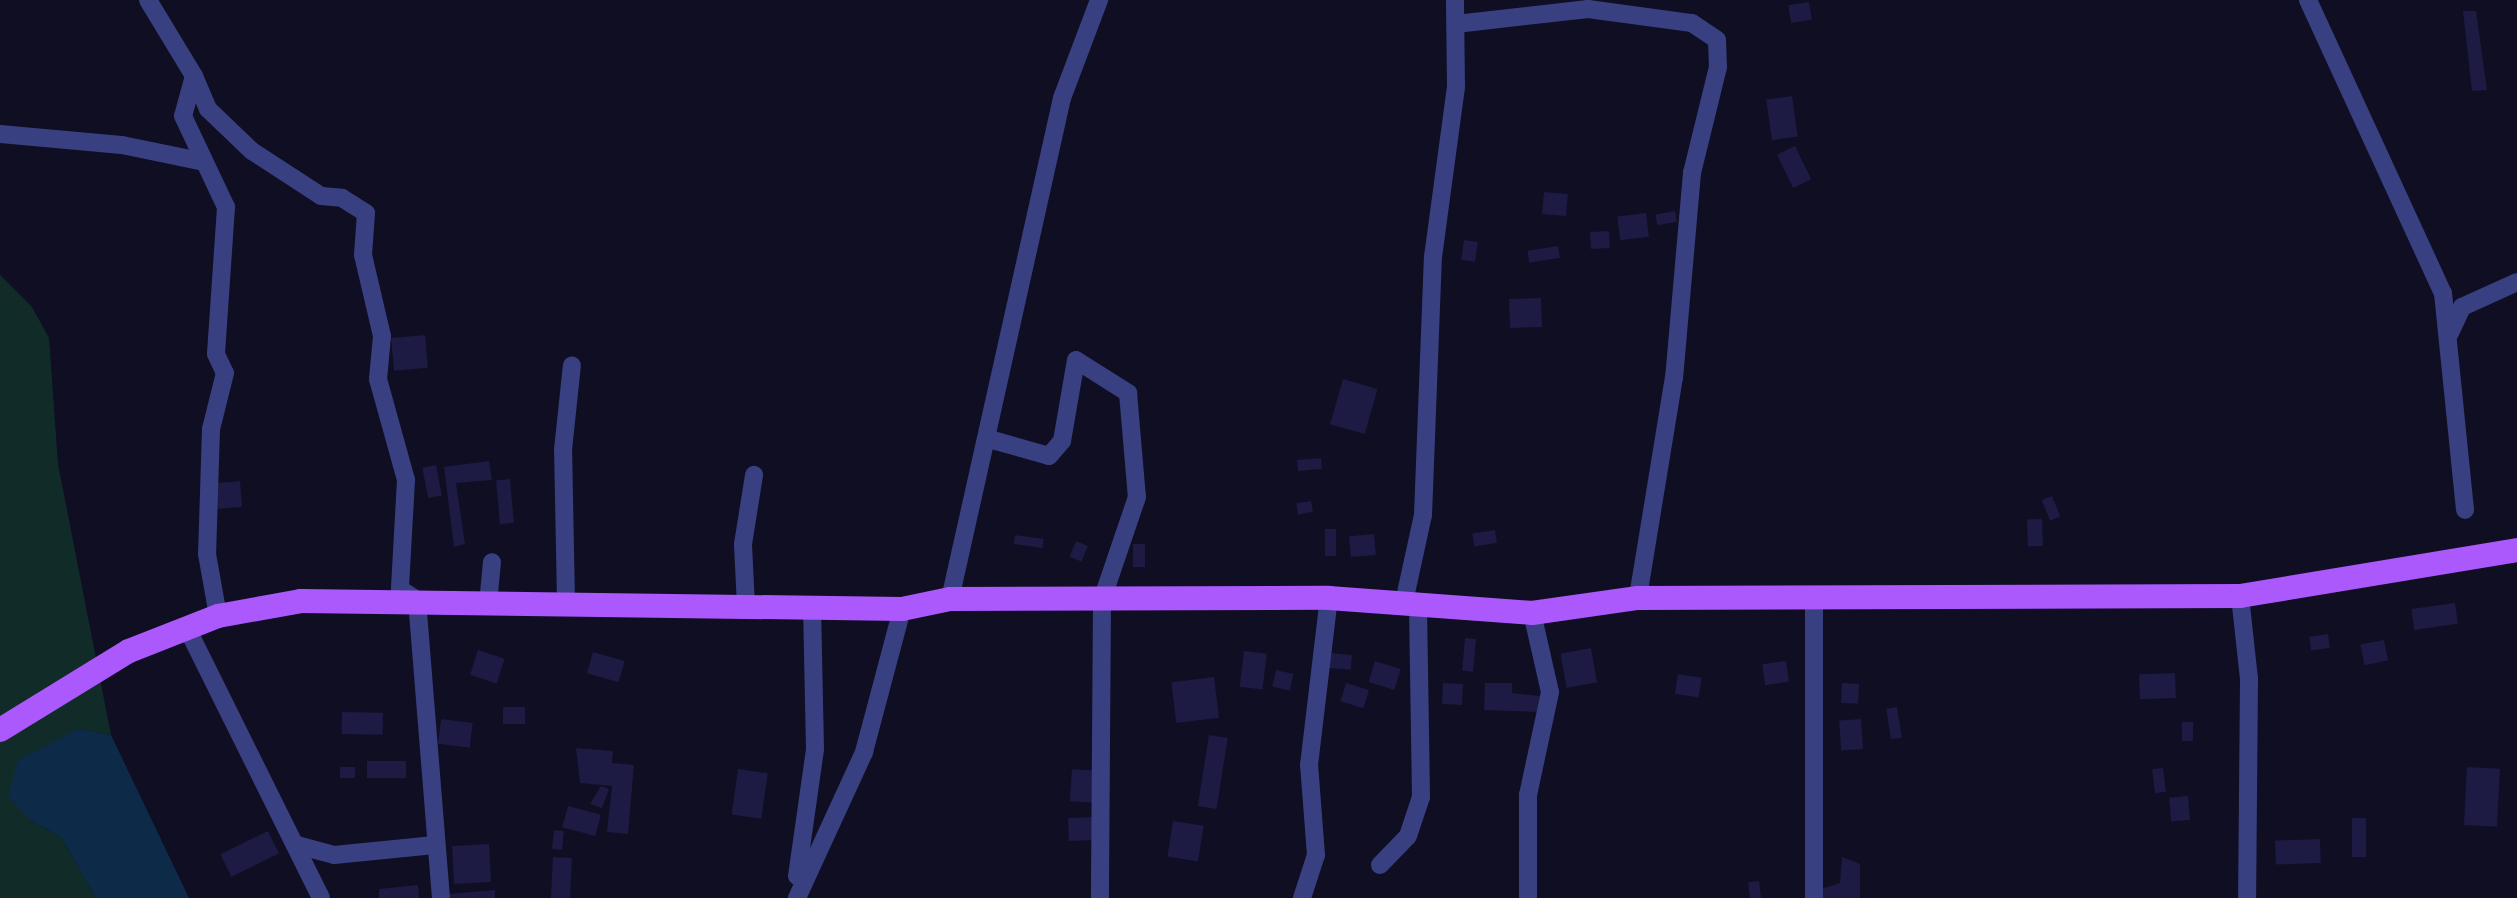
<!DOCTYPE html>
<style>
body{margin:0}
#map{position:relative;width:2517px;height:898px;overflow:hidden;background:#0f0e23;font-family:Manrope,sans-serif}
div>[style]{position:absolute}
.green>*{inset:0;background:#112c28}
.water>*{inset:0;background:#0d2b48}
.building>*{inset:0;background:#1d1a43;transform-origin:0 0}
.minor>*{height:18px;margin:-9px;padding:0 9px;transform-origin:9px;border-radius:9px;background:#394081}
.major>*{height:24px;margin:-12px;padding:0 12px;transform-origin:12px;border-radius:12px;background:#ab58fd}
span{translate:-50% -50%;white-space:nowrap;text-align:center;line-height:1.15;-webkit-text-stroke:8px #0f0e23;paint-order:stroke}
</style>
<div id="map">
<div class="green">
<i style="clip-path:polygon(0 275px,32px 307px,49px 338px,58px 464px,111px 735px,78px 729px,30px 820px,61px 837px,96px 898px,0 898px)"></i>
</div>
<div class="water">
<i style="clip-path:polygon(78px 729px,111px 735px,189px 898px,96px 898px,61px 837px,30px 820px,8px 796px,18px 760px)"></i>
</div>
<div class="building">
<i style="left:1809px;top:2px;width:18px;height:21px;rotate:81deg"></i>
<i style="clip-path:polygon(2463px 11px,2476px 11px,2487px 90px,2472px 91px)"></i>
<i style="left:1792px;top:96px;width:41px;height:26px;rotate:82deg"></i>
<i style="left:1795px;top:146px;width:37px;height:20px;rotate:64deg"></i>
<i style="left:1544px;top:192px;width:24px;height:22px;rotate:5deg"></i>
<i style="left:1675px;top:211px;width:11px;height:20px;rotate:80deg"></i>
<i style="left:1646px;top:213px;width:24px;height:29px;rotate:83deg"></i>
<i style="left:1609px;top:231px;width:17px;height:19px;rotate:87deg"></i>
<i style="left:1464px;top:240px;width:14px;height:20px;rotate:8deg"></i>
<i style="left:1558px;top:246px;width:12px;height:31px;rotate:81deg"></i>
<i style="left:1541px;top:298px;width:29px;height:32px;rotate:88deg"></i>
<i style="left:425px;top:335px;width:33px;height:34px;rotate:85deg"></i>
<i style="left:1343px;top:379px;width:36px;height:47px;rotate:16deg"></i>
<i style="left:1321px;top:458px;width:11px;height:24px;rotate:85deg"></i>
<i style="clip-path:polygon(489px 461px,492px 480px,456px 483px,465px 544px,454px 547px,444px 467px)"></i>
<i style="left:436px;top:465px;width:31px;height:14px;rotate:79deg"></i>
<i style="left:510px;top:479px;width:44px;height:14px;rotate:85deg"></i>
<i style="clip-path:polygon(240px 481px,242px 507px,216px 509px,218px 483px)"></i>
<i style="left:2052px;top:496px;width:22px;height:11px;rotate:68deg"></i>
<i style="left:1311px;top:501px;width:11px;height:15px;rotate:80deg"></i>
<i style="left:2042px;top:519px;width:27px;height:15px;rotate:88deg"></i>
<i style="left:1325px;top:529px;width:11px;height:27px"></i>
<i style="left:1495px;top:530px;width:13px;height:23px;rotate:81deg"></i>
<i style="left:1374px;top:534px;width:21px;height:25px;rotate:85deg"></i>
<i style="left:1015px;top:535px;width:29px;height:9px;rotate:8deg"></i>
<i style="left:1076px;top:541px;width:13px;height:17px;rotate:23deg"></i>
<i style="left:1133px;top:544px;width:12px;height:23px"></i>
<i style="left:2455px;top:603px;width:21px;height:44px;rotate:82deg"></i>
<i style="left:2328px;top:634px;width:14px;height:19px;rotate:82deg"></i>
<i style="left:1465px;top:638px;width:11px;height:33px;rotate:5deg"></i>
<i style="left:2384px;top:640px;width:21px;height:24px;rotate:79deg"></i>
<i style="left:1591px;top:648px;width:35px;height:31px;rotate:80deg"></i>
<i style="left:478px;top:650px;width:28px;height:26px;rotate:18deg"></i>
<i style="left:1244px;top:651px;width:23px;height:36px;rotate:7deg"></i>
<i style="left:593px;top:652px;width:33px;height:22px;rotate:16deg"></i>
<i style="left:1330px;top:653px;width:22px;height:15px;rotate:5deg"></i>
<i style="left:1375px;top:661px;width:27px;height:22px;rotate:17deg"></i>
<i style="left:1786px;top:661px;width:21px;height:24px;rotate:82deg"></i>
<i style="left:1276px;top:670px;width:18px;height:17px;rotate:13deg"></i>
<i style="left:2175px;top:673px;width:25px;height:36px;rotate:88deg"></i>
<i style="left:1678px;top:674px;width:24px;height:20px;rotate:9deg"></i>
<i style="left:1214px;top:677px;width:41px;height:43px;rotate:83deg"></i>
<i style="left:1346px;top:683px;width:24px;height:19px;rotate:17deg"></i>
<i style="left:1443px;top:683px;width:20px;height:21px;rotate:3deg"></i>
<i style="clip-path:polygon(1485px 683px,1512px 683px,1512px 693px,1540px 696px,1538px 712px,1484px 710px)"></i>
<i style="left:1842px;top:683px;width:17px;height:20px;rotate:3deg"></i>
<i style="left:503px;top:707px;width:22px;height:17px"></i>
<i style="left:1897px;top:707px;width:31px;height:11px;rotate:81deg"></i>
<i style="left:342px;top:712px;width:41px;height:22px;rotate:1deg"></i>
<i style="left:441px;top:719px;width:32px;height:25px;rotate:7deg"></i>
<i style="left:1861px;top:719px;width:30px;height:22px;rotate:86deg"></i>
<i style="left:2182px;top:722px;width:11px;height:19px"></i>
<i style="left:1209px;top:735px;width:19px;height:72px;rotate:9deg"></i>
<i style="clip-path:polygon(576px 748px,613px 751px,612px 763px,634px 765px,628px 834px,607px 832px,612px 786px,580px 783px)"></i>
<i style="left:367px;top:761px;width:39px;height:17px"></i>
<i style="left:355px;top:767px;width:11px;height:15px;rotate:90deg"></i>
<i style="left:2467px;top:767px;width:33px;height:58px;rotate:3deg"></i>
<i style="left:2163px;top:768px;width:24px;height:11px;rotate:83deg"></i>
<i style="left:738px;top:769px;width:30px;height:46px;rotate:8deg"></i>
<i style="left:1072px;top:769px;width:26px;height:32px;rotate:4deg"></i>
<i style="clip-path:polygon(601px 786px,609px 789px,602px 808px,590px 804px)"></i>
<i style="left:2188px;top:796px;width:24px;height:19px;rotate:85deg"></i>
<i style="left:568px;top:806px;width:34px;height:22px;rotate:15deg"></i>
<i style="left:1094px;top:817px;width:23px;height:26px;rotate:88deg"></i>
<i style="left:2352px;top:818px;width:14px;height:39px"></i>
<i style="left:1173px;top:821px;width:31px;height:36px;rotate:9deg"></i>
<i style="left:554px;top:830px;width:10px;height:19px;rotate:6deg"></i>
<i style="left:268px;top:831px;width:25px;height:53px;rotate:64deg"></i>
<i style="left:2320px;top:839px;width:24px;height:45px;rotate:88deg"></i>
<i style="left:489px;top:844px;width:38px;height:37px;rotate:87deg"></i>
<i style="left:553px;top:857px;width:19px;height:41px;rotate:3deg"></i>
<i style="clip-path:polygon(1842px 857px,1860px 864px,1860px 898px,1819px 898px,1818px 890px,1840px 883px)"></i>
<i style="left:1759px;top:881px;width:17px;height:11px;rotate:83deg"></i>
<i style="clip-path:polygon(418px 885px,419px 898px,379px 898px,379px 889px)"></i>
<i style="clip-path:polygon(495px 890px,495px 898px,448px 898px,448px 894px)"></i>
</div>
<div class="minor">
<i style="left:148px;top:0;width:89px;rotate:58.8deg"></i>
<i style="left:194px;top:76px;width:41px;rotate:105.4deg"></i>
<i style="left:183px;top:116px;width:101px;rotate:64.7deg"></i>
<i style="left:226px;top:207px;width:147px;rotate:93.9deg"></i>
<i style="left:216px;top:354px;width:21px;rotate:65deg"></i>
<i style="left:225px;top:373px;width:58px;rotate:104deg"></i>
<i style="left:211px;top:429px;width:125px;rotate:91.8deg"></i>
<i style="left:207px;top:554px;width:63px;rotate:79.9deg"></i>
<i style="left:2308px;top:0;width:323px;rotate:65.3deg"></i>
<i style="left:2443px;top:293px;width:218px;rotate:84.2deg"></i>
<i style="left:1456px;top:24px;width:133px;rotate:-6.5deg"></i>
<i style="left:1588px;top:9px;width:105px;rotate:7.7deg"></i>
<i style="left:1692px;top:23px;width:30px;rotate:34deg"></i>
<i style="left:1717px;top:40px;width:27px;rotate:88deg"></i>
<i style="left:1718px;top:67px;width:109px;rotate:103.8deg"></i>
<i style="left:1692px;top:173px;width:205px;rotate:95deg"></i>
<i style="left:1674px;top:377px;width:224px;rotate:99.3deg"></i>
<i style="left:194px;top:76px;width:36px;rotate:67deg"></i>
<i style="left:208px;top:109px;width:61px;rotate:43.7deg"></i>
<i style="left:252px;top:151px;width:82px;rotate:33.1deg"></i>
<i style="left:321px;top:196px;width:21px;rotate:5deg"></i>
<i style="left:342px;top:198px;width:28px;rotate:32deg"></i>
<i style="left:366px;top:213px;width:42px;rotate:94.1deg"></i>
<i style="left:363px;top:255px;width:83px;rotate:76.8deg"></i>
<i style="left:382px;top:336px;width:43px;rotate:95.3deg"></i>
<i style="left:378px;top:379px;width:105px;rotate:74.5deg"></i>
<i style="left:406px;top:480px;width:109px;rotate:93.2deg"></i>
<i style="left:400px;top:589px;width:20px;rotate:33deg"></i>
<i style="left:417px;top:600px;width:299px;rotate:85.4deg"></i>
<i style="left:0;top:134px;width:122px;rotate:5.2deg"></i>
<i style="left:122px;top:145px;width:80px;rotate:11.6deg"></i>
<i style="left:2450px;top:333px;width:29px;rotate:-65deg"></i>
<i style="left:2462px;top:307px;width:60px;rotate:-24.4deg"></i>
<i style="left:989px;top:439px;width:62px;rotate:15.8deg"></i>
<i style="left:1049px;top:456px;width:20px;rotate:-49deg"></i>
<i style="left:1062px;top:441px;width:82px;rotate:-80.2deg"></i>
<i style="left:1076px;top:360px;width:62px;rotate:32.4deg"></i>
<i style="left:1128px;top:393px;width:104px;rotate:85.1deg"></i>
<i style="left:1137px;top:497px;width:109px;rotate:108.8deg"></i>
<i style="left:1102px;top:600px;width:298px;rotate:90.4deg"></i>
<i style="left:2240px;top:596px;width:83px;rotate:83.8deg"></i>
<i style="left:2249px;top:679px;width:219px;rotate:90.5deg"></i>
<i style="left:950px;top:599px;width:513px;rotate:-77.4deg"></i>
<i style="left:1062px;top:98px;width:105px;rotate:-69.3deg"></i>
<i style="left:1814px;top:600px;width:298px;rotate:90deg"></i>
<i style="left:566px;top:602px;width:152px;rotate:-91.1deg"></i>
<i style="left:563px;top:450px;width:85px;rotate:-84deg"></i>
<i style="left:1404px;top:602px;width:89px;rotate:-77.7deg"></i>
<i style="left:1423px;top:515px;width:258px;rotate:-87.8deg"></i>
<i style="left:1433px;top:257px;width:172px;rotate:-82.3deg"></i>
<i style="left:1456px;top:87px;width:87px;rotate:-90.7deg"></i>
<i style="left:488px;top:604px;width:42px;rotate:-84.6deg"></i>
<i style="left:746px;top:606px;width:62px;rotate:-92.8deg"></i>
<i style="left:743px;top:544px;width:70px;rotate:-80.9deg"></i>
<i style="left:187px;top:628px;width:301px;rotate:63.6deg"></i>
<i style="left:297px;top:845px;width:38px;rotate:15deg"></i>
<i style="left:334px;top:855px;width:101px;rotate:-5.7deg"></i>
<i style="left:1380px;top:865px;width:40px;rotate:-46deg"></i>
<i style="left:1408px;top:836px;width:41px;rotate:-71.6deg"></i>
<i style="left:1421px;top:797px;width:193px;rotate:-90.9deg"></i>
<i style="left:797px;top:876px;width:128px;rotate:-81.9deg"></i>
<i style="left:815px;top:749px;width:144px;rotate:-91.2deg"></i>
<i style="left:797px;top:898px;width:161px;rotate:-65.3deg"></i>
<i style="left:864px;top:752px;width:148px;rotate:-75.1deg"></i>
<i style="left:1302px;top:898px;width:45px;rotate:-72deg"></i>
<i style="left:1316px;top:855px;width:90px;rotate:-94.4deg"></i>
<i style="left:1309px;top:765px;width:168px;rotate:-83.2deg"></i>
<i style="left:1528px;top:898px;width:103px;rotate:-90deg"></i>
<i style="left:1528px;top:795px;width:105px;rotate:-77.9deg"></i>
<i style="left:1550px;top:692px;width:81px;rotate:-102.8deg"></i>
</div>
<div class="major">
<i style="left:0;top:730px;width:151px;rotate:-31.5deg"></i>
<i style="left:129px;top:651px;width:96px;rotate:-21.5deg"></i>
<i style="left:218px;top:616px;width:84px;rotate:-10.2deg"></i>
<i style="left:301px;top:601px;width:601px;rotate:0.76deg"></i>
<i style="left:902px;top:609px;width:49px;rotate:-11.8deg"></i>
<i style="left:950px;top:599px;width:379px;rotate:-0.2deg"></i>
<i style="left:1329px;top:598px;width:204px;rotate:4.2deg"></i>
<i style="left:1532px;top:613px;width:107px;rotate:-8.1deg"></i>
<i style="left:1638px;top:598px;width:602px;rotate:-0.19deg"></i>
<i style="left:2240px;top:596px;width:281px;rotate:-9.4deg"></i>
</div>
</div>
